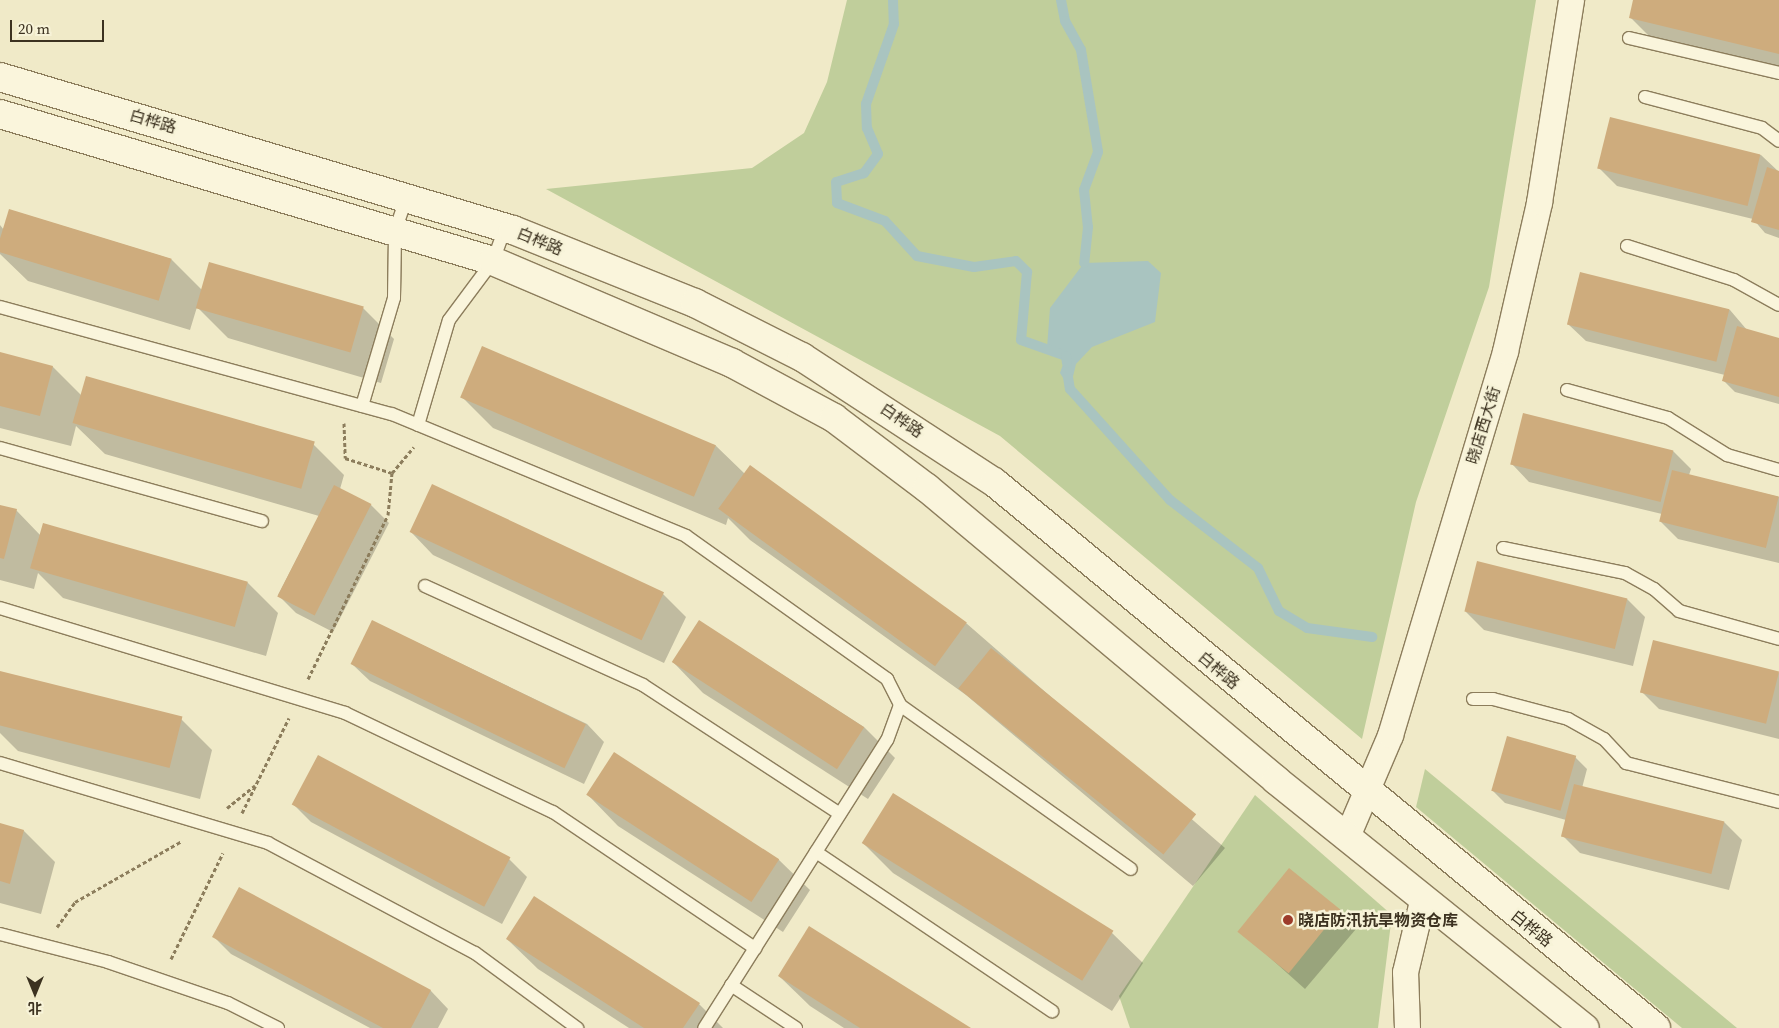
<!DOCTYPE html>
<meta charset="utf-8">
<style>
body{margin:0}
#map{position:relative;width:1779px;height:1028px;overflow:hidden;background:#f0eac8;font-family:"Source Serif 4","Noto Sans SC",serif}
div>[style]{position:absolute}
.green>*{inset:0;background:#c0ce9b}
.water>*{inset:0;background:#a9c4c0}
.shadow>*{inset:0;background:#0003}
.stream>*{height:10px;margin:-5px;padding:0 5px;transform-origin:5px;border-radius:5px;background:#a9c4c0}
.building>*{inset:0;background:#ceac7d;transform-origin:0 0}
.path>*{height:3px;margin-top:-1.5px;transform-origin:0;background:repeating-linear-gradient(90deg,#8c7d5c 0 4px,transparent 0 6.5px)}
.roads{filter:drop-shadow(1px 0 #8c7d5c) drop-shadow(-1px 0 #8c7d5c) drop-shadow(0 1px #8c7d5c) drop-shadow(0 -1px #8c7d5c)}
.service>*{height:12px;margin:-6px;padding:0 6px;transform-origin:6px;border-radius:6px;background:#faf5dc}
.minor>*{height:25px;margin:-12.5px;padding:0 12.5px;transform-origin:12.5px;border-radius:12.5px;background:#faf5dc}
.tertiary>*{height:28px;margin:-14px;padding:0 14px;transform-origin:14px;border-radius:14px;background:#faf5dc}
.dots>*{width:14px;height:14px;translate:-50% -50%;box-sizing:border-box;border:2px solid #f7f3d8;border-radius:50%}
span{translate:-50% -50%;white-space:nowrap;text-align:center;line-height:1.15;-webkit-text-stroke:5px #f7f3d8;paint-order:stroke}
.street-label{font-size:16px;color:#3c3220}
.poi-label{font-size:16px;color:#3c3220;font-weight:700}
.left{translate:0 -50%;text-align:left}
.north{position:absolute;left:10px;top:968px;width:50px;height:50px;-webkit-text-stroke:4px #f7f3d8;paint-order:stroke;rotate:180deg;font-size:14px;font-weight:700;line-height:20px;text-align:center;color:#3c3220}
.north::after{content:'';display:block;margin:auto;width:18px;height:22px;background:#3c3220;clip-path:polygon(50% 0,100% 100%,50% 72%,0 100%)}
.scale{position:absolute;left:10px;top:20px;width:94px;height:22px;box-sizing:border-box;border:2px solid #3c3220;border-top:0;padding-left:6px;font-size:15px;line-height:18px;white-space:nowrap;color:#3c3220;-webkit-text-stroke:4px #f7f3d8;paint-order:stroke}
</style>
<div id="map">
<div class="green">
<i style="clip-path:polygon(847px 0,1536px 0,1489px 287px,1416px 502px,1362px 739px,1000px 436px,546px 189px,752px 168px,804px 133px,827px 82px)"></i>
<i style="clip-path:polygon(1425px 769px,1737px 1028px,1682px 1028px,1416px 807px)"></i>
<i style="clip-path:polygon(1255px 795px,1392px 915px,1378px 1028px,1130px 1028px,1119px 996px)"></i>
</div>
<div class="water">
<i style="clip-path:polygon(1148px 261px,1161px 273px,1155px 322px,1092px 347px,1076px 364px,1070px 389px,1060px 373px,1066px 356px,1047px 348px,1050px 308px,1084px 263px)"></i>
</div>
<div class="shadow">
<i style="clip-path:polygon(1634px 0,1779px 0,1779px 70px,1653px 40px,1630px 17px)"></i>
<i style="clip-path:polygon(1761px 155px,1779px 172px,1779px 238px,1765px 233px,1753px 219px,1617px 186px,1599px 168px)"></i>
<i style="clip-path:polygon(10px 210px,171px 259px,202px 290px,363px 308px,394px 339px,381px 383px,228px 338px,197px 307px,190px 330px,28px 281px,0 254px,0 225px,4px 230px)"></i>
<i style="clip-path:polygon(1580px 274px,1730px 310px,1747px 330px,1779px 339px,1779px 404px,1735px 392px,1723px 380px,1725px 375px,1586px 341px,1568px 324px)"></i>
<i style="clip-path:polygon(0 353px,53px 367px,82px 396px,313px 444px,344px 475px,340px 489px,371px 505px,389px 523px,333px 632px,296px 613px,278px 595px,319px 516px,105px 454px,76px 426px,71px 446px,0 428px)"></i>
<i style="clip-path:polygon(462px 397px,715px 445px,745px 474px,966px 623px,1225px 848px,1193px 886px,966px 695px,750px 540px,728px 518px,726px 525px,493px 428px)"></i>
<i style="clip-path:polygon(1673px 451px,1691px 469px,1689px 475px,1779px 497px,1779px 563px,1678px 539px,1660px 521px,1662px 514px,1529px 482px,1512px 464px)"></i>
<i style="clip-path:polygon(0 506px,16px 510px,41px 536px,247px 582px,278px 613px,266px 656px,63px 598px,38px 573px,34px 589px,0 580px)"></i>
<i style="clip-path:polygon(411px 532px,663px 594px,686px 617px,664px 663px,433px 555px)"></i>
<i style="clip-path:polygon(1627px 599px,1645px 617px,1633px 666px,1484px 630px,1466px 612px)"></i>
<i style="clip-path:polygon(372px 621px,587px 724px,604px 742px,584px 784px,370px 681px,352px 664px)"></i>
<i style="clip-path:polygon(699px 621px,864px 727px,895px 758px,868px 799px,703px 693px,673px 662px)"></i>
<i style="clip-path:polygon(0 672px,181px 719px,212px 750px,200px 799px,18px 751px,0 733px)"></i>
<i style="clip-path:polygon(1779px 673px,1779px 739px,1659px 709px,1642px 692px)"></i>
<i style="clip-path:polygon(1575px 757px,1587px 769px,1582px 788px,1724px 822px,1742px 840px,1729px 890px,1580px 853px,1562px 835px,1566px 820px,1505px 803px,1493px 791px)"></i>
<i style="clip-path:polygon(588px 795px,779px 860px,810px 890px,783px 932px,618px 826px)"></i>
<i style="clip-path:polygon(293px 804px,509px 859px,527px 877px,502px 924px,311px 822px)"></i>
<i style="clip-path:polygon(0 825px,24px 831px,55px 862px,41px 914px,0 903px)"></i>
<i style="clip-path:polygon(862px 842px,1112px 933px,1143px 963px,1112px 1011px,893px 873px)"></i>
<i style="clip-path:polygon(239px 889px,431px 991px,448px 1009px,438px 1028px,370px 1028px,231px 954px,214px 937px)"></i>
<i style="clip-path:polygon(1339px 911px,1356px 929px,1305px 989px,1239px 930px)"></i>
<i style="clip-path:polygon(507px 939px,699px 1004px,723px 1028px,629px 1028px,538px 969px)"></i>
<i style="clip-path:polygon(779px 976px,969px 1028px,844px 1028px,810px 1006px)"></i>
</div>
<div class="stream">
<i style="left:893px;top:0;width:24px;rotate:88deg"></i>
<i style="left:894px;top:24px;width:85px;rotate:109.3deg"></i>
<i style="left:866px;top:104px;width:24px;rotate:88deg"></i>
<i style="left:867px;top:128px;width:28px;rotate:67deg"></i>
<i style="left:878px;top:154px;width:24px;rotate:126deg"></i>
<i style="left:864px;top:173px;width:29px;rotate:162deg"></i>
<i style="left:836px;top:182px;width:21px;rotate:87deg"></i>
<i style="left:837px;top:203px;width:51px;rotate:20.6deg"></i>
<i style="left:885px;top:221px;width:47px;rotate:47.6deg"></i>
<i style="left:917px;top:256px;width:58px;rotate:10.9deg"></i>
<i style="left:974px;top:267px;width:42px;rotate:-8.1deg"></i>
<i style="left:1016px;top:261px;width:16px;rotate:45deg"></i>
<i style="left:1027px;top:272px;width:68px;rotate:95deg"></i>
<i style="left:1021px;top:340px;width:48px;rotate:19.6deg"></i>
<i style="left:1066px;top:356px;width:7px;rotate:82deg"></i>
<i style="left:1061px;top:0;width:21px;rotate:79deg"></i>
<i style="left:1065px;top:21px;width:33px;rotate:61deg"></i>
<i style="left:1081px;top:50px;width:103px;rotate:80.5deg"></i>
<i style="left:1098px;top:152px;width:40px;rotate:110.2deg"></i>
<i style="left:1084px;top:190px;width:37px;rotate:84deg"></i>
<i style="left:1088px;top:227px;width:36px;rotate:96deg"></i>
<i style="left:1068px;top:377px;width:12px;rotate:81deg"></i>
<i style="left:1070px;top:389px;width:149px;rotate:48deg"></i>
<i style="left:1170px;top:500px;width:111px;rotate:37.7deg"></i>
<i style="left:1258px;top:568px;width:48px;rotate:64deg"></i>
<i style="left:1279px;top:611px;width:33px;rotate:31deg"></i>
<i style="left:1307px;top:628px;width:66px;rotate:7.9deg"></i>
</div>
<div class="building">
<i style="clip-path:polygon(1633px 0,1779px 0,1779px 54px,1629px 18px)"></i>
<i style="left:1610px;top:117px;width:155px;height:53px;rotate:14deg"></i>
<i style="clip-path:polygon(1767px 167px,1779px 171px,1779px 230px,1751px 222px)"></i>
<i style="left:9px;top:209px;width:170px;height:44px;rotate:17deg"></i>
<i style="left:209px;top:262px;width:161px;height:48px;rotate:16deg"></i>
<i style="left:1580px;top:272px;width:154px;height:54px;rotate:14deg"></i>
<i style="clip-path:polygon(1737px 326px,1779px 338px,1779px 397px,1722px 381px)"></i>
<i style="left:482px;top:346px;width:254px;height:56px;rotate:23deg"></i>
<i style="clip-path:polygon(0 352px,53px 366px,40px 416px,0 406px)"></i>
<i style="left:86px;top:376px;width:238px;height:49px;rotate:16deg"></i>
<i style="left:1523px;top:413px;width:155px;height:53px;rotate:14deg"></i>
<i style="left:750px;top:465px;width:268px;height:54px;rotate:36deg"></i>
<i style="left:1672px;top:470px;width:110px;height:53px;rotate:14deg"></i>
<i style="left:432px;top:484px;width:256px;height:53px;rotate:25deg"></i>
<i style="left:334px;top:485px;width:42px;height:125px;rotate:27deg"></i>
<i style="clip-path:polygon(0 505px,17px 509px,4px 559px,0 558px)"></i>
<i style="left:43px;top:523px;width:213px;height:47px;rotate:16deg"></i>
<i style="left:1477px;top:561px;width:155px;height:52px;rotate:14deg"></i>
<i style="left:372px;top:620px;width:238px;height:49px;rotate:26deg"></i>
<i style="left:699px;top:620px;width:197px;height:50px;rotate:33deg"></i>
<i style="left:1653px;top:640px;width:130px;height:54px;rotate:14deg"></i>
<i style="left:991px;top:648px;width:264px;height:52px;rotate:39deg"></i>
<i style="left:0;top:671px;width:188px;height:53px;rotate:14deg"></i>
<i style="left:1507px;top:736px;width:72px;height:57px;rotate:16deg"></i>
<i style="left:614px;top:752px;width:197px;height:51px;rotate:33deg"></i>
<i style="left:318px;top:755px;width:218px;height:56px;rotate:28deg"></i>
<i style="left:1574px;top:784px;width:155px;height:54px;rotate:14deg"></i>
<i style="left:893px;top:793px;width:260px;height:59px;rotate:32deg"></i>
<i style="clip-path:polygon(0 823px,24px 830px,10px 884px,0 881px)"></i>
<i style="left:1289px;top:868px;width:66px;height:82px;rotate:39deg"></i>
<i style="clip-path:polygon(239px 887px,431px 990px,411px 1028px,383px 1028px,212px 937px)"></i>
<i style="clip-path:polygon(534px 896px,700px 1003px,683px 1028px,644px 1028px,506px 939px)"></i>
<i style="clip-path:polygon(809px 926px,971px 1028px,860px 1028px,778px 976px)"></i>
</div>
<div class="path">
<i style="left:344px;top:423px;width:35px;rotate:88deg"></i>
<i style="left:345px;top:458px;width:49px;rotate:17.7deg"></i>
<i style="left:392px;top:473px;width:34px;rotate:-50deg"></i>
<i style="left:308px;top:679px;width:182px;rotate:-64deg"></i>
<i style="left:388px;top:515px;width:42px;rotate:-84.6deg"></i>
<i style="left:227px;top:808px;width:36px;rotate:-39deg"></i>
<i style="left:242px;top:813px;width:106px;rotate:-63.7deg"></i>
<i style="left:57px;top:927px;width:31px;rotate:-54deg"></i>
<i style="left:75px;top:902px;width:123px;rotate:-29.7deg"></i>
<i style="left:171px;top:959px;width:118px;rotate:-63.9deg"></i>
</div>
<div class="roads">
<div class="service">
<i style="left:1629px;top:38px;width:154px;rotate:13.1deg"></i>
<i style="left:1645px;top:97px;width:121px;rotate:14.8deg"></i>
<i style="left:1762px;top:128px;width:21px;rotate:37deg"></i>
<i style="left:1627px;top:246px;width:112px;rotate:17.6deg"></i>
<i style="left:1734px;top:280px;width:51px;rotate:29.1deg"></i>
<i style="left:0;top:307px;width:406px;rotate:15.3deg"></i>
<i style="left:392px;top:414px;width:318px;rotate:22.5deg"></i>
<i style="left:686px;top:536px;width:247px;rotate:35.4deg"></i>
<i style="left:887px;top:679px;width:29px;rotate:63deg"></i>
<i style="left:900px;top:705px;width:37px;rotate:110deg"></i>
<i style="left:887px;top:740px;width:341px;rotate:122.4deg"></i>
<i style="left:1567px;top:390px;width:105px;rotate:15.5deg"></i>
<i style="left:1668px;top:418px;width:70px;rotate:32.1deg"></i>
<i style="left:1727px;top:455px;width:54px;rotate:16.1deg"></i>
<i style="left:362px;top:406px;width:113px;rotate:-73.5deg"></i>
<i style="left:394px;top:298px;width:67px;rotate:-89.1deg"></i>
<i style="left:395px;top:231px;width:37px;rotate:-71deg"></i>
<i style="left:418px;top:425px;width:109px;rotate:-73.6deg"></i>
<i style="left:449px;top:320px;width:74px;rotate:-53.3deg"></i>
<i style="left:493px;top:261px;width:35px;rotate:-70deg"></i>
<i style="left:0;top:448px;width:272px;rotate:15.6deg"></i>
<i style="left:1503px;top:548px;width:125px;rotate:11.6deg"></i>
<i style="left:1625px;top:573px;width:33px;rotate:29deg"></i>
<i style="left:1654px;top:589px;width:33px;rotate:41deg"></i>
<i style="left:1679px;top:611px;width:104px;rotate:15.6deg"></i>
<i style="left:425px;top:586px;width:239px;rotate:24.4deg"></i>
<i style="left:643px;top:685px;width:235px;rotate:33.2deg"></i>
<i style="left:0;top:608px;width:361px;rotate:16.9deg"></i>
<i style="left:345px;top:713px;width:230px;rotate:25.5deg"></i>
<i style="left:553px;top:812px;width:244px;rotate:34deg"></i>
<i style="left:1473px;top:699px;width:20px"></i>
<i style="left:1493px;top:699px;width:78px;rotate:14.9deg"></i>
<i style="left:1568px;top:719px;width:41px;rotate:29.1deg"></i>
<i style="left:1604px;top:739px;width:33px;rotate:47deg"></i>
<i style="left:1626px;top:763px;width:158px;rotate:14.3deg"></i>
<i style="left:900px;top:705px;width:283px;rotate:35.4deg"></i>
<i style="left:0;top:763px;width:280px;rotate:16.6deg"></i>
<i style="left:268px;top:843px;width:234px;rotate:28deg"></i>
<i style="left:475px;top:953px;width:127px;rotate:36.3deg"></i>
<i style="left:816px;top:852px;width:285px;rotate:34deg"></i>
<i style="left:0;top:934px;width:112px;rotate:14.5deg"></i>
<i style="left:108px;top:962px;width:127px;rotate:18.9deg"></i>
<i style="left:228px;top:1003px;width:56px;rotate:26.6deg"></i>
<i style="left:731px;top:985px;width:78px;rotate:33.5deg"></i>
</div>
<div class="minor">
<i style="left:1347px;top:836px;width:110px;rotate:-66.9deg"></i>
<i style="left:1390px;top:735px;width:401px;rotate:-73.3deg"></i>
<i style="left:1505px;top:351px;width:153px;rotate:-77.1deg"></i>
<i style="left:1539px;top:202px;width:205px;rotate:-81deg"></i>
<i style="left:1407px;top:1028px;width:56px;rotate:-92deg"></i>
<i style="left:1405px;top:972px;width:77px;rotate:-76.5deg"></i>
</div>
<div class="tertiary">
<i style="left:0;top:77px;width:535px;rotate:16.61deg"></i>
<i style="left:513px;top:230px;width:196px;rotate:21.9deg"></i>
<i style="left:695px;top:303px;width:120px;rotate:26.8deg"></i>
<i style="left:802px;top:357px;width:229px;rotate:33.1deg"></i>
<i style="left:994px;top:482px;width:858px;rotate:39.51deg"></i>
<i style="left:0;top:114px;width:514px;rotate:16.6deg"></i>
<i style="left:493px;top:261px;width:260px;rotate:23.1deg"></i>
<i style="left:732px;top:363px;width:116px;rotate:28.3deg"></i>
<i style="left:834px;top:418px;width:116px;rotate:37deg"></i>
<i style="left:927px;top:488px;width:455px;rotate:39.9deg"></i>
<i style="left:1276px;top:780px;width:396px;rotate:38.8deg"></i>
</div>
</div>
<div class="dots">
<i style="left:1288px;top:920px;background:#9d3c2b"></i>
</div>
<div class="street-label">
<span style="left:153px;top:121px;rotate:16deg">白桦路</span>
<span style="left:540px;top:241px;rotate:22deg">白桦路</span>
<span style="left:902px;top:420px;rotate:34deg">白桦路</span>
<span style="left:1483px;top:425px;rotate:-73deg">晓店西大街</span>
<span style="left:1219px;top:670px;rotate:40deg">白桦路</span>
<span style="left:1532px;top:928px;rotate:39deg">白桦路</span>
</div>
<div class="poi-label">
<span class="left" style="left:1298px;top:920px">晓店防汛抗旱物资仓库</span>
</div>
<div class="north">北</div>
<div class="scale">20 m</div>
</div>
